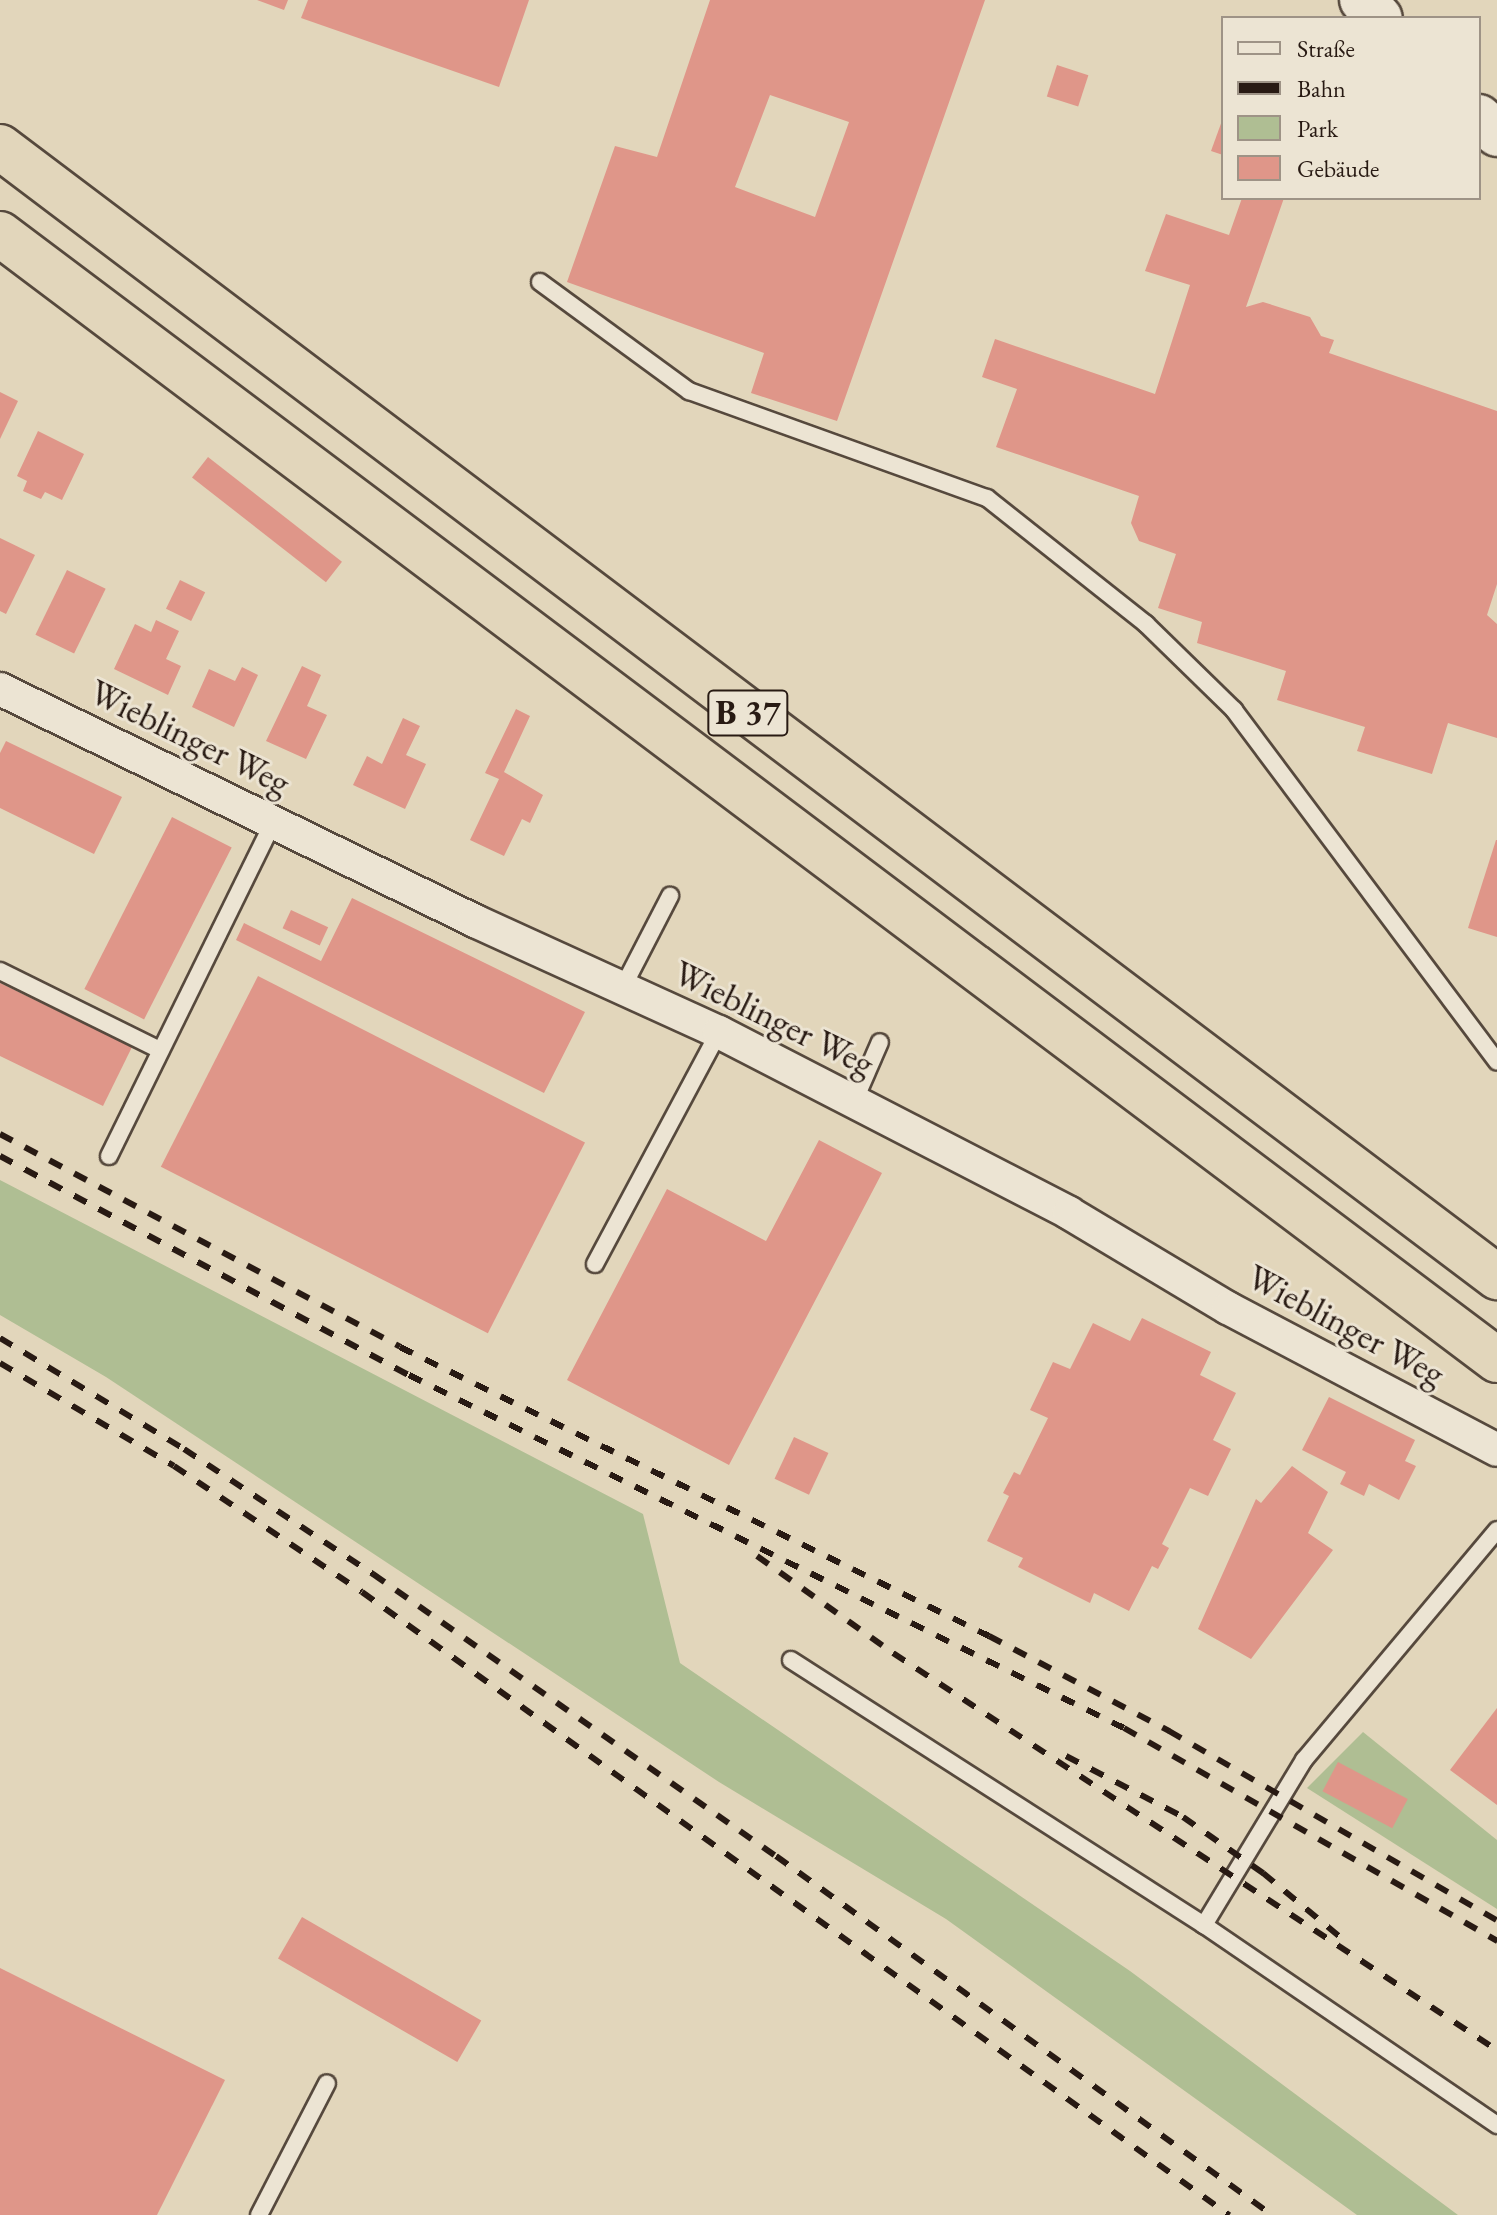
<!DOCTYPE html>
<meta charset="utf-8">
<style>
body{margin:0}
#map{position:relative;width:1497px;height:2215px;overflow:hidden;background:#e2d6bb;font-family:"EB Garamond",serif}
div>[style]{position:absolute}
.green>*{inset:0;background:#afbe93}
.building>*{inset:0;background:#df9689;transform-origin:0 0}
.roads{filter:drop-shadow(2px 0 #56493d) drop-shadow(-2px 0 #56493d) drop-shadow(0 2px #56493d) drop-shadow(0 -2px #56493d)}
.lane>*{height:16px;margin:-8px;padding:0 8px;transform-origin:8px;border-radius:8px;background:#ece4d3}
.street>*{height:32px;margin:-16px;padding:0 16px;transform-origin:16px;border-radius:16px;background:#ece4d3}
.secondary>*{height:44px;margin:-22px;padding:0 22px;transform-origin:22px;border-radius:22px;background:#ece4d3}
.highway>*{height:44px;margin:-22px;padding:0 22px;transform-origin:22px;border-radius:22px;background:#e2d6bb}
.rail>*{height:6px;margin-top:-3px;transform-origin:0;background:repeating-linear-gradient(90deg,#281a13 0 14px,transparent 0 28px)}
span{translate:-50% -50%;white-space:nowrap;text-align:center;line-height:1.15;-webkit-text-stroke:6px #ece4d3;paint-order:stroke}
.shield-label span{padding:2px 6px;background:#ece4d3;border:2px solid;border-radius:6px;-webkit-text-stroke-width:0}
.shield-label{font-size:34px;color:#281a13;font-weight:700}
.street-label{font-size:36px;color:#281a13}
.legend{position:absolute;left:1221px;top:16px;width:260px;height:184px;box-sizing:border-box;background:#ece4d3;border:2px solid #9e9386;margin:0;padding:10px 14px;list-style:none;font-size:24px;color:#281a13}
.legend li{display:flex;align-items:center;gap:16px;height:40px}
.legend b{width:40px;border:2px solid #9e9386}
</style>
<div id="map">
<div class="green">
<i style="clip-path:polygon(0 1180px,643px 1514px,680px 1663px,1130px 1971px,1458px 2215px,1357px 2215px,946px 1919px,719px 1782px,106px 1377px,0 1315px)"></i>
<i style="clip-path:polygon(1363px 1732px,1497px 1840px,1497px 1909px,1307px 1788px)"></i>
</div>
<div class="building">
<i style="clip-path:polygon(257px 0,288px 0,284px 10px)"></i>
<i style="clip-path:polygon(308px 0,529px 0,499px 87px,301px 18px)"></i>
<i style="clip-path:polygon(evenodd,710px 0,985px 0,837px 421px,751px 393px,764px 353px,567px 282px,615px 146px,657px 157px,710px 0,770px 95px,849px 122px,815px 217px,735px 187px,770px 95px)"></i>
<i style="left:1057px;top:65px;width:33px;height:33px;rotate:18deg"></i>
<i style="clip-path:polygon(1223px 118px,1223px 155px,1211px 151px)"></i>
<i style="clip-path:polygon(1242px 198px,1284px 198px,1246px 307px,1263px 302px,1310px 317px,1321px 336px,1334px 340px,1329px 353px,1497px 411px,1497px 584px,1487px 615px,1497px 624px,1497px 738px,1448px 723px,1432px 774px,1357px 751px,1365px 727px,1277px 700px,1286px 671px,1197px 643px,1202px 622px,1158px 608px,1176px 554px,1139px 541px,1131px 523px,1139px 496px,996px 447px,1017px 389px,982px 377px,995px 339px,1155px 394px,1190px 285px,1145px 271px,1166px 214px,1229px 235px)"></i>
<i style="clip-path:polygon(0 392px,18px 401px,0 439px)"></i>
<i style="clip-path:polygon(38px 431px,84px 454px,62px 500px,45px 492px,41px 499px,23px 491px,27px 481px,17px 476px)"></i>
<i style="left:208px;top:457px;width:170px;height:26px;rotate:38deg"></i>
<i style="clip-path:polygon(0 538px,35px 555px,6px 614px,0 611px)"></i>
<i style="left:67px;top:570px;width:43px;height:72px;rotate:26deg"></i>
<i style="left:180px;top:580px;width:28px;height:32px;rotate:26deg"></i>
<i style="clip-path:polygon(156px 620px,179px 631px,166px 659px,181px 666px,168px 695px,114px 669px,135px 624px,151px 632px)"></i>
<i style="clip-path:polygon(302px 666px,321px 675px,307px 706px,327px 715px,306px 759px,266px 741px)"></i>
<i style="clip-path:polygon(242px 667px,258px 675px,234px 727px,192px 707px,209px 669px,235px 681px)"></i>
<i style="clip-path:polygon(516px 709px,530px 716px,504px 772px,543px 795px,530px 823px,522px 819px,504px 856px,470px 840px,499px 779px,485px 773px)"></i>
<i style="clip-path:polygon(403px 718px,420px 726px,406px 755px,426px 764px,405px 809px,353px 785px,367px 756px,382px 764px)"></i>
<i style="clip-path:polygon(6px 741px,122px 797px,94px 854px,0 808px,0 753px)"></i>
<i style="left:172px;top:817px;width:67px;height:193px;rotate:27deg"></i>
<i style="clip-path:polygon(1496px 840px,1497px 840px,1497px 937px,1468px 928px)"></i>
<i style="clip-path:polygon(352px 898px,585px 1012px,544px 1093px,236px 940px,244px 923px,321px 961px)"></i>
<i style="left:291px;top:910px;width:41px;height:20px;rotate:25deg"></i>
<i style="left:258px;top:976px;width:367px;height:214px;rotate:27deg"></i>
<i style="clip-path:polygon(0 983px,132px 1047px,103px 1106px,0 1056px)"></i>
<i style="clip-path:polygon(819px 1140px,882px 1173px,729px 1465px,567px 1380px,667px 1189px,766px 1241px)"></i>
<i style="clip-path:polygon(1142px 1318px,1211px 1352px,1200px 1375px,1236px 1393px,1213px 1440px,1231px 1449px,1208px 1496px,1190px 1488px,1162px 1544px,1169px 1548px,1158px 1569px,1152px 1566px,1129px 1611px,1094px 1593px,1090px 1603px,1018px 1567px,1023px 1558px,987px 1541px,1009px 1496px,1003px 1493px,1014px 1472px,1020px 1475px,1048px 1418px,1030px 1410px,1053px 1362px,1070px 1369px,1093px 1323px,1130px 1341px)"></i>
<i style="clip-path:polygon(1329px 1397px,1415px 1440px,1405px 1461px,1416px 1466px,1399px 1500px,1369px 1484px,1364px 1496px,1340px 1484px,1346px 1472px,1302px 1450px)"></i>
<i style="left:794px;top:1437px;width:38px;height:46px;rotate:25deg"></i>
<i style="clip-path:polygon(1292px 1466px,1328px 1492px,1308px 1533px,1333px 1550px,1251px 1659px,1198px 1629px,1256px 1499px,1261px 1503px)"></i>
<i style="clip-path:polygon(1497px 1708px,1497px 1805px,1450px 1770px)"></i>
<i style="left:1338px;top:1762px;width:79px;height:33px;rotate:28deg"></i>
<i style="left:302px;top:1917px;width:207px;height:48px;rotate:30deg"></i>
<i style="clip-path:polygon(0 1968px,225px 2080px,157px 2215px,0 2215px)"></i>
</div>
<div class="roads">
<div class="lane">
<i style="left:540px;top:282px;width:185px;rotate:36.2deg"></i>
<i style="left:689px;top:391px;width:317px;rotate:19.8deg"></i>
<i style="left:987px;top:498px;width:203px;rotate:38.4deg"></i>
<i style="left:1146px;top:624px;width:123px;rotate:44.3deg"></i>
<i style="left:1234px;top:710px;width:439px;rotate:53.2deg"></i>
<i style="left:0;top:971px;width:178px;rotate:26.3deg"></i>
<i style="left:622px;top:989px;width:105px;rotate:-62.7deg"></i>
<i style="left:854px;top:1102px;width:65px;rotate:-66.6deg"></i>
<i style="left:109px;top:1156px;width:372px;rotate:-63.8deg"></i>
<i style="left:595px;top:1264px;width:263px;rotate:-61.9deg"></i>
<i style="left:791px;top:1660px;width:491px;rotate:32.7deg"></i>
<i style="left:1204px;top:1925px;width:355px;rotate:34.3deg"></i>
<i style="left:1204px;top:1925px;width:193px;rotate:-58.8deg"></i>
<i style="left:1304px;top:1760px;width:300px;rotate:-50deg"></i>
<i style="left:259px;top:2215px;width:148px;rotate:-62.7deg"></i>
</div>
<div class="street">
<i style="left:0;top:689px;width:529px;rotate:26.03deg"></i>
<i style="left:475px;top:921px;width:268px;rotate:24.5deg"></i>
<i style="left:719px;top:1032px;width:394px;rotate:27.3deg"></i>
<i style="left:1069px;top:1213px;width:185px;rotate:30.9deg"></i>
<i style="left:1228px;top:1308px;width:304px;rotate:27.8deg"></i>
</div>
<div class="secondary">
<i style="left:1362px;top:0;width:25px;rotate:45deg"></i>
<i style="left:1479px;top:117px;width:25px;rotate:43deg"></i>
</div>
<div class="highway">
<i style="left:0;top:147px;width:1876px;rotate:37.05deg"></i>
<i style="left:0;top:234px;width:1873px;rotate:36.95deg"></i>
</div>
</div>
<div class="rail">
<i style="left:0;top:1134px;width:453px;rotate:28deg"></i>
<i style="left:400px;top:1347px;width:656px;rotate:26.14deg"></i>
<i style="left:989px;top:1636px;width:204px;rotate:27.8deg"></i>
<i style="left:1169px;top:1731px;width:379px;rotate:30deg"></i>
<i style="left:0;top:1156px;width:464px;rotate:28.2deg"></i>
<i style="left:409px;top:1375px;width:797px;rotate:26.28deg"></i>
<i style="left:1124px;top:1728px;width:430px;rotate:29.7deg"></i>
<i style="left:0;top:1338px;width:215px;rotate:31.1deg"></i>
<i style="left:184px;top:1449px;width:227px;rotate:33.5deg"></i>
<i style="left:373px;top:1574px;width:492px;rotate:35deg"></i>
<i style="left:776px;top:1856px;width:612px;rotate:35.9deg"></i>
<i style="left:0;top:1363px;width:202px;rotate:30.6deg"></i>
<i style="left:174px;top:1466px;width:226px;rotate:33.8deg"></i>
<i style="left:362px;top:1592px;width:1068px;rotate:35.7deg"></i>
<i style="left:757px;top:1556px;width:167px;rotate:35.5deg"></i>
<i style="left:893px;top:1653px;width:723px;rotate:33.32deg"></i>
<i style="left:1066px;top:1756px;width:132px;rotate:27.5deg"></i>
<i style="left:1183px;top:1817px;width:98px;rotate:35deg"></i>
<i style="left:1263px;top:1873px;width:99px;rotate:39.7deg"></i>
</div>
<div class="shield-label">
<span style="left:748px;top:713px">B 37</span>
</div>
<div class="street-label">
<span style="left:190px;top:737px;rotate:26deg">Wieblinger Weg</span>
<span style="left:774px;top:1018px;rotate:26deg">Wieblinger Weg</span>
<span style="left:1346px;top:1325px;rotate:28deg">Wieblinger Weg</span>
</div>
<ul class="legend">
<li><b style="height:10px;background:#ece4d3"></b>Straße</li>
<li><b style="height:10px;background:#281a13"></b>Bahn</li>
<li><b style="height:22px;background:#afbe93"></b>Park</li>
<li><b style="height:22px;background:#df9689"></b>Gebäude</li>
</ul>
</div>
